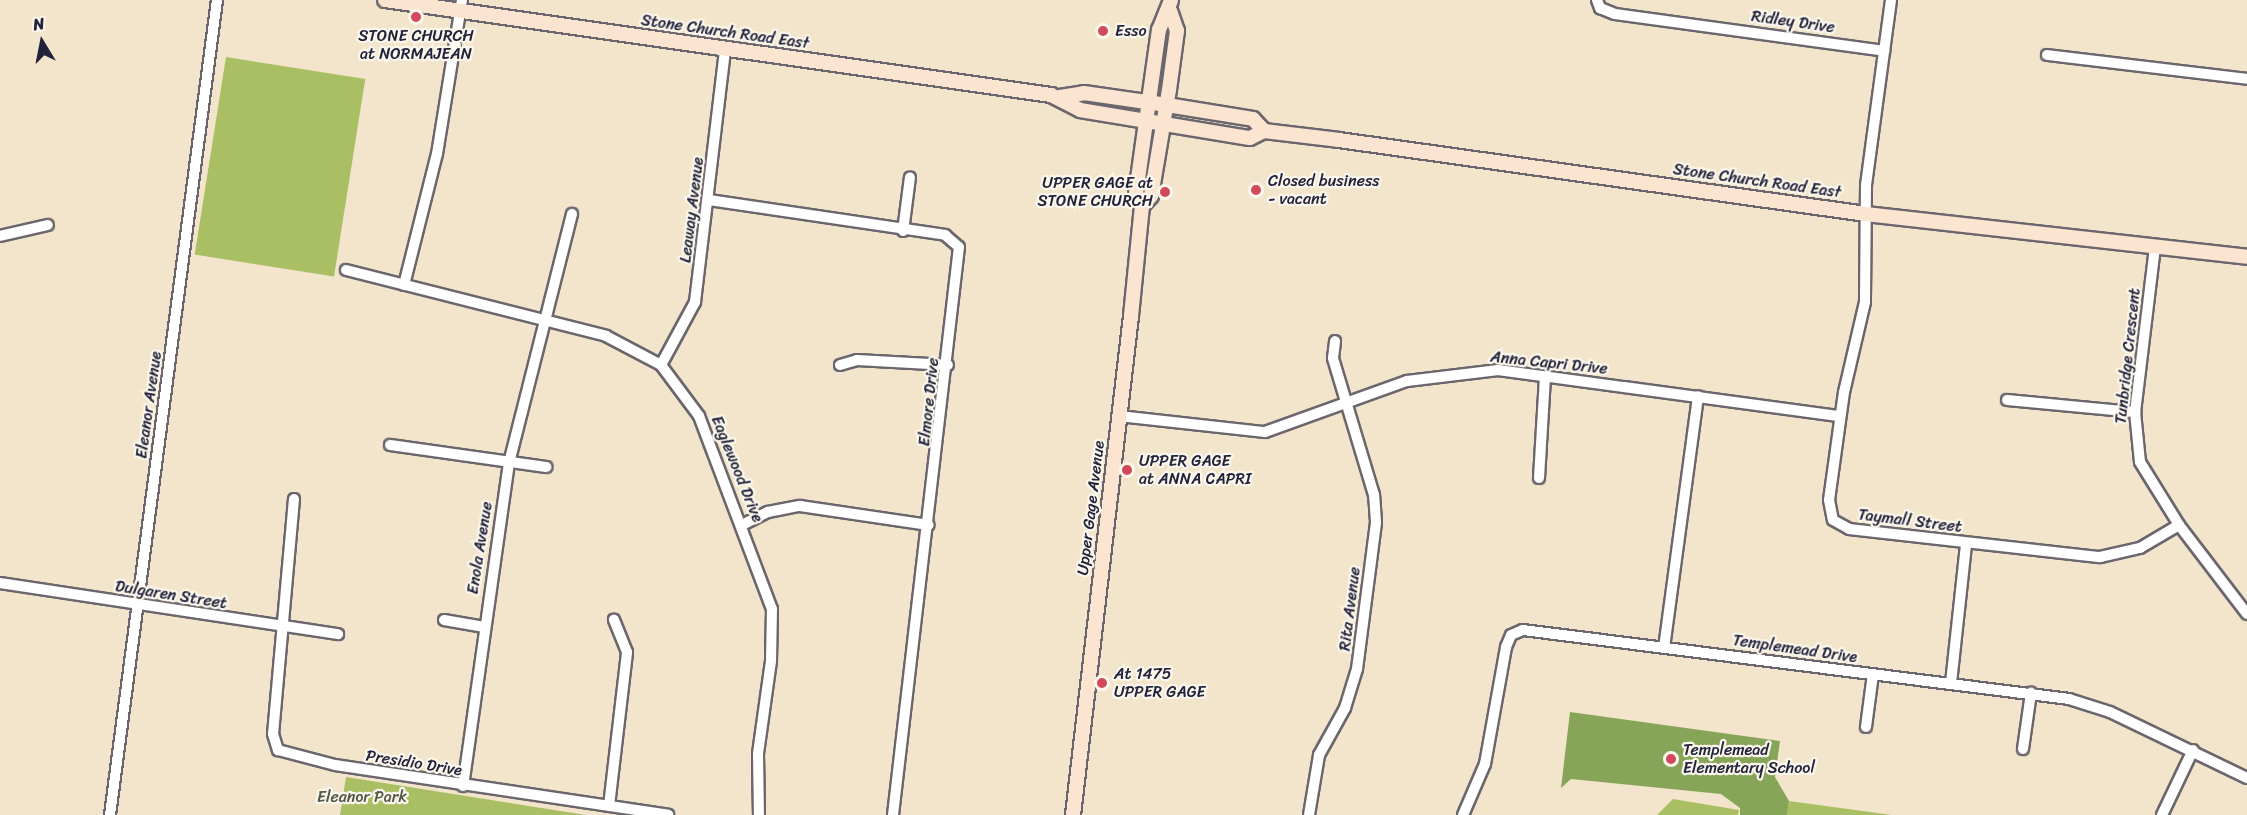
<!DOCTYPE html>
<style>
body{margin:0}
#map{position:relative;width:2247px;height:815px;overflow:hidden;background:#f3e5cb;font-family:Sriracha,sans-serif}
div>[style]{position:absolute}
.green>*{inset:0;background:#aabe63;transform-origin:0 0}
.forest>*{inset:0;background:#87a559}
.roads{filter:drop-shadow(2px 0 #6b666d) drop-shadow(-2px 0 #6b666d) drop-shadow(0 2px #6b666d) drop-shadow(0 -2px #6b666d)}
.street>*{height:10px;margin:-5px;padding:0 5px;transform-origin:5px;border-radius:5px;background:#fff}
.secondary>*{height:14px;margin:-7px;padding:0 7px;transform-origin:7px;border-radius:7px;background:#fce5d0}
.dots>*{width:16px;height:16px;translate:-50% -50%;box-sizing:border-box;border:3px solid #fbf7ec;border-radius:50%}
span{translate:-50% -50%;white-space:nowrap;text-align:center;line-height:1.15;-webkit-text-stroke:4.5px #fbf7ec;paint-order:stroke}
.street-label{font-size:16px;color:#22223b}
.poi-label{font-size:16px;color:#22223b}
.left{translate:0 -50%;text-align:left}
.right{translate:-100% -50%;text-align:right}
.park-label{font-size:16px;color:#525949}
.north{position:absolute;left:12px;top:12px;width:60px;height:60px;-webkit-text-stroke:4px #fbf7ec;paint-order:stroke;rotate:350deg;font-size:16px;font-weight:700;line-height:24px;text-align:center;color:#22223b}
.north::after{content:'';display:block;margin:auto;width:21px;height:27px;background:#22223b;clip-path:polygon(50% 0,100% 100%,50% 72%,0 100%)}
</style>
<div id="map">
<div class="green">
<i style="left:226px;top:57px;width:141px;height:200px;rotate:9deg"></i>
<i style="clip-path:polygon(346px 777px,586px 815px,340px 815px)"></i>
<i style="clip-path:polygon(1673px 799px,1739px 810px,1738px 815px,1657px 815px)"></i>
<i style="clip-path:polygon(1789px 801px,1892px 815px,1787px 815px)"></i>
</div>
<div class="forest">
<i style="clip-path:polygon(1570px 712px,1780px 741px,1775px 777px,1789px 801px,1787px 815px,1740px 815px,1740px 808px,1721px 794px,1571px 779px,1561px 788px)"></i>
</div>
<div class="roads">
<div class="street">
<i style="left:1597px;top:0;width:9px;rotate:69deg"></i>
<i style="left:1600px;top:8px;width:16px;rotate:22deg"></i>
<i style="left:1615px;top:14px;width:272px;rotate:7.8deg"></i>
<i style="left:1891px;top:0;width:187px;rotate:97.7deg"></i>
<i style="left:1866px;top:185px;width:117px;rotate:90.5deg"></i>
<i style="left:1865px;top:302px;width:92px;rotate:103.1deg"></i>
<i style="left:1844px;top:392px;width:109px;rotate:97.9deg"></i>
<i style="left:1829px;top:500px;width:20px;rotate:79deg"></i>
<i style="left:1833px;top:520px;width:18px;rotate:29deg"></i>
<i style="left:1849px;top:529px;width:253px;rotate:6.4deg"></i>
<i style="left:2100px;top:557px;width:41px;rotate:-12.7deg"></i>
<i style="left:2140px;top:548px;width:45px;rotate:-30.5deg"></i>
<i style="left:2047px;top:55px;width:201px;rotate:6.8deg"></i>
<i style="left:709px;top:200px;width:239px;rotate:8.4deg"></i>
<i style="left:945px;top:235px;width:18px;rotate:41deg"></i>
<i style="left:959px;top:247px;width:572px;rotate:96.63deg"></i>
<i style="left:903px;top:231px;width:54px;rotate:-82.6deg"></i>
<i style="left:0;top:236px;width:49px;rotate:-12.9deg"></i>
<i style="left:2155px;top:247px;width:166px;rotate:96.9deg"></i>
<i style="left:2135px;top:412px;width:50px;rotate:84.3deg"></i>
<i style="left:2140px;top:462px;width:74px;rotate:58.2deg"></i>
<i style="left:2179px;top:525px;width:112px;rotate:52.6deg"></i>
<i style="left:346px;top:270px;width:268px;rotate:14.2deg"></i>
<i style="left:606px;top:336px;width:62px;rotate:27.8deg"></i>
<i style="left:661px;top:365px;width:64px;rotate:53.3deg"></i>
<i style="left:699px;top:416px;width:206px;rotate:69.3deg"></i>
<i style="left:772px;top:609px;width:52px;rotate:91.1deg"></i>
<i style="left:771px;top:661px;width:94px;rotate:98deg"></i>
<i style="left:758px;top:754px;width:61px;rotate:89.1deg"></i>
<i style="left:404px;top:285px;width:135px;rotate:-75.9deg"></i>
<i style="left:437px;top:154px;width:156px;rotate:-80.8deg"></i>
<i style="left:661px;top:365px;width:72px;rotate:-61.6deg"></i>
<i style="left:695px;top:302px;width:254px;rotate:-83.2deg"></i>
<i style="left:840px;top:365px;width:18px;rotate:-16deg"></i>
<i style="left:857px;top:360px;width:91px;rotate:3.1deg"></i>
<i style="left:2007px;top:400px;width:129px;rotate:5.4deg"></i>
<i style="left:1119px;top:416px;width:147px;rotate:6.3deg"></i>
<i style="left:1265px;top:432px;width:151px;rotate:-19.8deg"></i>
<i style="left:1407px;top:381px;width:92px;rotate:-6.9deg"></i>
<i style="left:1498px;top:370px;width:345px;rotate:7.7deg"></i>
<i style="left:390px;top:445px;width:158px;rotate:8deg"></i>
<i style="left:1539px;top:478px;width:101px;rotate:-86.6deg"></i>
<i style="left:294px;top:499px;width:236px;rotate:95.1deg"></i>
<i style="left:273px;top:734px;width:17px;rotate:73deg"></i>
<i style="left:278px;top:750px;width:59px;rotate:14.7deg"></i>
<i style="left:335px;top:765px;width:337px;rotate:8.5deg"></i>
<i style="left:744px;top:524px;width:27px;rotate:-27deg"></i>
<i style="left:768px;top:512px;width:33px;rotate:-11deg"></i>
<i style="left:800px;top:506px;width:130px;rotate:8.4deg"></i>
<i style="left:0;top:583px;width:342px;rotate:8.6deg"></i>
<i style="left:444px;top:620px;width:41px;rotate:9.9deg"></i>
<i style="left:1664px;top:648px;width:254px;rotate:-82.3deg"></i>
<i style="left:1951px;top:683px;width:140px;rotate:-83.8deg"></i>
<i style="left:1866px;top:727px;width:53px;rotate:-82.5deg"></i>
<i style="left:2023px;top:749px;width:57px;rotate:-81.9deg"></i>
<i style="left:463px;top:786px;width:326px;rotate:-81.9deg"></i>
<i style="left:509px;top:463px;width:257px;rotate:-75.8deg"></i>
<i style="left:609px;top:806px;width:155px;rotate:-83.3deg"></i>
<i style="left:627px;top:652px;width:35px;rotate:-112deg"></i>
<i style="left:110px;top:815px;width:822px;rotate:-82.52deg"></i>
<i style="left:1309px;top:815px;width:61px;rotate:-80.5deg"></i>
<i style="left:1319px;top:755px;width:54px;rotate:-61deg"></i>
<i style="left:1345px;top:708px;width:41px;rotate:-72.9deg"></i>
<i style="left:1357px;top:669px;width:148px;rotate:-82.6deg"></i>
<i style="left:1376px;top:522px;width:27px;rotate:-94deg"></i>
<i style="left:1374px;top:495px;width:143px;rotate:-106.7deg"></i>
<i style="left:1333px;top:358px;width:17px;rotate:-83deg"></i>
<i style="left:1463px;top:815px;width:56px;rotate:-66.7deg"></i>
<i style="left:1485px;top:764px;width:119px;rotate:-79.8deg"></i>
<i style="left:1506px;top:647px;width:13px;rotate:-67deg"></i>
<i style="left:1511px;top:635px;width:13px;rotate:-23deg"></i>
<i style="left:1523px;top:630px;width:550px;rotate:7.2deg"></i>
<i style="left:2069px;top:699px;width:43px;rotate:17.6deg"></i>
<i style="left:2110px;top:712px;width:152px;rotate:25.7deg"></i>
<i style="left:2162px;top:815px;width:72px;rotate:-64.5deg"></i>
</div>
<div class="secondary">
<i style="left:385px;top:0;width:673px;rotate:8.12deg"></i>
<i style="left:1051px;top:95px;width:33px;rotate:27deg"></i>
<i style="left:1080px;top:110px;width:172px;rotate:9.4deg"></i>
<i style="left:1250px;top:138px;width:16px;rotate:-27deg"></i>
<i style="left:1264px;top:131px;width:76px;rotate:6.8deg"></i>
<i style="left:1339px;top:140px;width:532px;rotate:7.99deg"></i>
<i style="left:1866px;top:214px;width:383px;rotate:6.4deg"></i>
<i style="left:1060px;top:97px;width:24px;rotate:-9deg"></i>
<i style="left:1084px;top:93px;width:84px;rotate:8.2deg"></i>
<i style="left:1167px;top:105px;width:87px;rotate:9.2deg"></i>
<i style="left:1253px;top:119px;width:16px;rotate:47deg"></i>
<i style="left:1142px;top:206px;width:13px;rotate:-48deg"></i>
<i style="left:1151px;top:196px;width:108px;rotate:-80.4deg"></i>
<i style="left:1169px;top:90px;width:60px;rotate:-82.3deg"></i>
<i style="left:1177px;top:31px;width:21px;rotate:-109deg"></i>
<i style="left:1073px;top:815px;width:502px;rotate:-83.37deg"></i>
<i style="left:1131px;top:316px;width:111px;rotate:-84.3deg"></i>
<i style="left:1142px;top:206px;width:14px;rotate:-115deg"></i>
<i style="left:1136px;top:193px;width:165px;rotate:-82deg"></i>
<i style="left:1159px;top:30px;width:32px;rotate:-68deg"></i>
</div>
</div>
<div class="dots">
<i style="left:416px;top:17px;background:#d1495b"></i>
<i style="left:1103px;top:31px;background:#d1495b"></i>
<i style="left:1256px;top:190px;background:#d1495b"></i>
<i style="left:1165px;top:192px;background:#d1495b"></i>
<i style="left:1127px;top:470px;background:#d1495b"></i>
<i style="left:1102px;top:683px;background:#d1495b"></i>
<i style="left:1671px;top:759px;background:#d1495b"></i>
</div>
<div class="street-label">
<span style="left:1793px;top:22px;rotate:8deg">Ridley Drive</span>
<span style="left:725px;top:32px;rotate:8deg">Stone Church Road East</span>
<span style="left:1757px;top:181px;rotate:8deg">Stone Church Road East</span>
<span style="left:692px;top:210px;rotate:-83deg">Leaway Avenue</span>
<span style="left:2128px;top:356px;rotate:-84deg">Tunbridge Crescent</span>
<span style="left:1549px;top:363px;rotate:6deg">Anna Capri Drive</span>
<span style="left:929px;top:402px;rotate:-84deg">Elmore Drive</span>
<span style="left:149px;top:405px;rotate:-82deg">Eleanor Avenue</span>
<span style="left:737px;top:469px;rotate:68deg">Eaglewood Drive</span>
<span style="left:1091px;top:508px;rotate:-83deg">Upper Gage Avenue</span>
<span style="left:1910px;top:521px;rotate:7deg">Taymall Street</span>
<span style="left:480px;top:548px;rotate:-81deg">Enola Avenue</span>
<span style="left:171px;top:595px;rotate:9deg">Dulgaren Street</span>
<span style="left:1350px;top:609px;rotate:-83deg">Rita Avenue</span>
<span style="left:1795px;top:649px;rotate:8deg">Templemead Drive</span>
<span style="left:414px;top:763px;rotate:9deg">Presidio Drive</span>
</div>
<div class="poi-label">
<span class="left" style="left:1115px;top:31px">Esso</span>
<span style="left:416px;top:45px">STONE CHURCH<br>at NORMAJEAN</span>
<span class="left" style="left:1268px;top:190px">Closed business<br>- vacant</span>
<span class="right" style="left:1153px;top:192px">UPPER GAGE at<br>STONE CHURCH</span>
<span class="left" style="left:1139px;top:470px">UPPER GAGE<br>at ANNA CAPRI</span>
<span class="left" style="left:1114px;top:683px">At 1475<br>UPPER GAGE</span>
<span class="left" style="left:1683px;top:759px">Templemead<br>Elementary School</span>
</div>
<div class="park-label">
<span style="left:362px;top:797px">Eleanor Park</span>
</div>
<div class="north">N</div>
</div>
